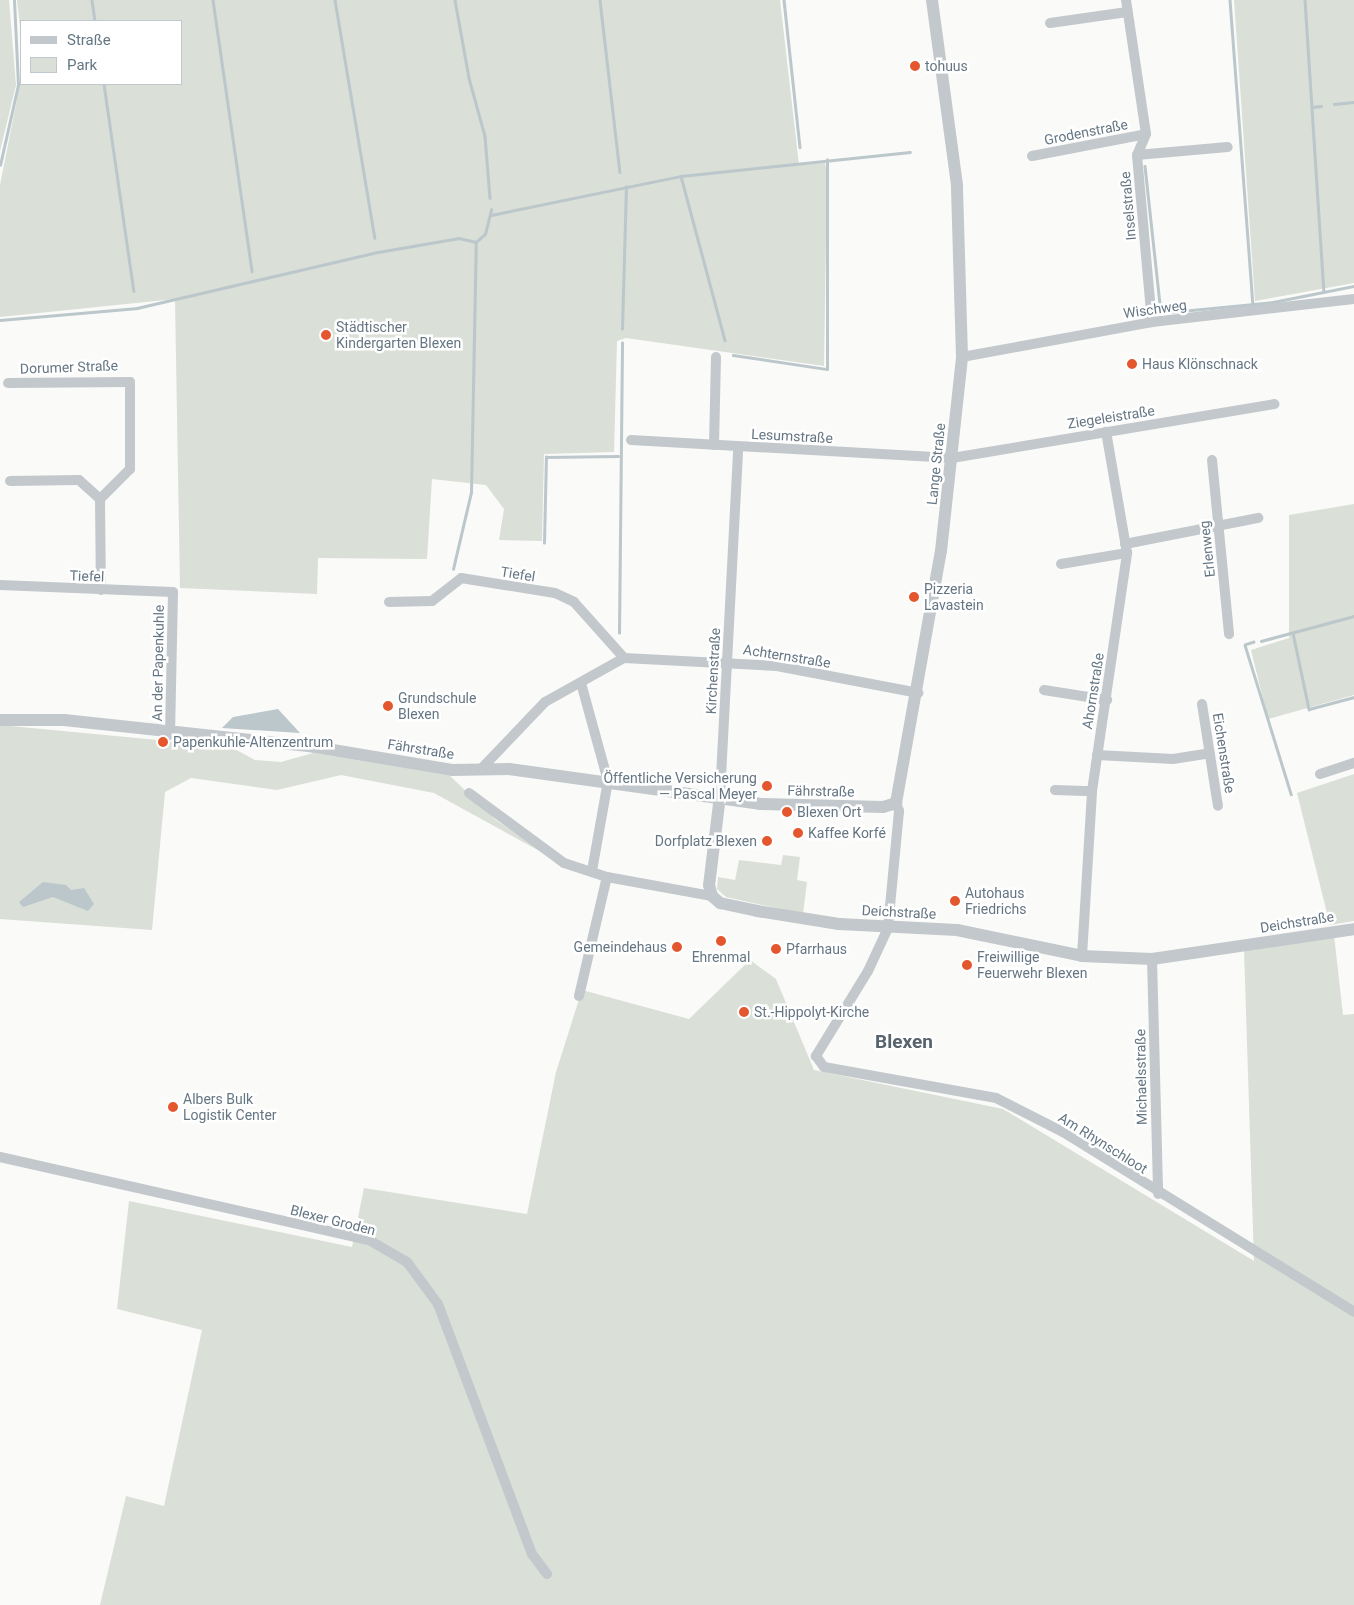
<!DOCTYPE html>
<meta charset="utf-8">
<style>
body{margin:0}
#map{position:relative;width:1354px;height:1605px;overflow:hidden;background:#fafaf8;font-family:Roboto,sans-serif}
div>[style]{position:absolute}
.green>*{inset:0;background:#dadfd7}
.water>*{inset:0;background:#bbc7cb}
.stream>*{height:2.5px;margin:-1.25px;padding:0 1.25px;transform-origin:1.25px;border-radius:1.25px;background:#bbc7cb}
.minor>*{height:10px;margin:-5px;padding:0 5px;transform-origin:5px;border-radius:5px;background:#c3c8cc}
.tertiary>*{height:12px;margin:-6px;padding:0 6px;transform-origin:6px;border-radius:6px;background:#c3c8cc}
.dots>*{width:14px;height:14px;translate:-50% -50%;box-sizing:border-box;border:2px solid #fff;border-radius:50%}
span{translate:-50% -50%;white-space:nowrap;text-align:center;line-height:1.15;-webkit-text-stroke:5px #fff;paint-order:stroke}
.poi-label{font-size:14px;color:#657683}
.left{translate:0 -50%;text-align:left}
.right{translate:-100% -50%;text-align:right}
.street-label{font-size:14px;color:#657683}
.district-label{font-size:19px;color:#57646e;font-weight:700}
.legend{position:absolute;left:20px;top:20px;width:162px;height:65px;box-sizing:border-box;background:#fff;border:1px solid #c1c8cd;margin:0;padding:6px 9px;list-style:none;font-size:15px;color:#657683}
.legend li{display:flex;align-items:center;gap:10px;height:25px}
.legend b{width:25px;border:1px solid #c1c8cd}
</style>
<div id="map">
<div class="green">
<i style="clip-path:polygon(0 0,9px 0,16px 85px,0 151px)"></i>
<i style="clip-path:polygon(17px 0,780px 0,799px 165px,825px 163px,827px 172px,824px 366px,626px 338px,617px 341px,614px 452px,544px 454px,542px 541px,499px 540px,504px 509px,486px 485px,432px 479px,427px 559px,318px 558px,317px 594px,180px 588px,175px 299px,0 317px,0 185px,21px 79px,21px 84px,181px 84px,181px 21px,21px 21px,21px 36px)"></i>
<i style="clip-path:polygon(1234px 0,1354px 0,1354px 283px,1255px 301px)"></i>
<i style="clip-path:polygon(1354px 504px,1354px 695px,1268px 719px,1251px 650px,1289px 638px,1289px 515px)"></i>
<i style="clip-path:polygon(0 725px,231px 747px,255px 760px,281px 762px,313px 753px,449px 775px,496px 820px,545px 854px,434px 793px,341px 775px,277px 790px,191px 778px,165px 792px,152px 930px,0 919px)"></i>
<i style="clip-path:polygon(1354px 774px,1354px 921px,1330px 925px,1297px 793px)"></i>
<i style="clip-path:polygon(783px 855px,800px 857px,797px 880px,807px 882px,803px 914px,726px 897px,717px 889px,718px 877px,735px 880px,739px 860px,781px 865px)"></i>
<i style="clip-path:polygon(1334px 935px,1343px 1015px,1354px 1014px,1354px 1605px,100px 1605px,126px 1496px,164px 1506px,202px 1330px,117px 1309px,129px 1201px,352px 1247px,364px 1188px,527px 1214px,556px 1072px,582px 990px,689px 1019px,750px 960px,776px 979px,814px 1070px,1003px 1109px,1254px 1261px,1244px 949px)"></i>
</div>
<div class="water">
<i style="clip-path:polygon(278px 709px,300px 733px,222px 728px,233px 717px)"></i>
<i style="clip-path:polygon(43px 882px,66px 885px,71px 890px,84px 888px,94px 904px,88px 911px,53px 897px,23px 907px,19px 902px)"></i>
</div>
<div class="stream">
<i style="left:92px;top:0;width:21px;rotate:82deg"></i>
<i style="left:213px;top:0;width:274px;rotate:81.8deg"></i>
<i style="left:335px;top:0;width:241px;rotate:80.5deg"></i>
<i style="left:455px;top:0;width:79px;rotate:79.8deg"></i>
<i style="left:469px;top:78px;width:60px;rotate:74.6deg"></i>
<i style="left:485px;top:136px;width:62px;rotate:85.4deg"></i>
<i style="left:600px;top:0;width:173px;rotate:83.4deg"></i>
<i style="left:784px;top:0;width:148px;rotate:83.8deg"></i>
<i style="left:1230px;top:0;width:304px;rotate:85.7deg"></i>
<i style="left:1305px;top:0;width:292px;rotate:86.3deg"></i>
<i style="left:104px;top:84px;width:209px;rotate:81.8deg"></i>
<i style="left:1334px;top:104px;width:20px;rotate:-6deg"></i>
<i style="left:1312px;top:107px;width:9px;rotate:-6deg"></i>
<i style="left:0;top:165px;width:82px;rotate:-77.3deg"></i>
<i style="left:18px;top:85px;width:85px;rotate:-92.7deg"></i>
<i style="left:1145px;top:166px;width:148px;rotate:83.8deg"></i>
<i style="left:1161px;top:313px;width:113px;rotate:-5.6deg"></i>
<i style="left:1273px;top:302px;width:83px;rotate:-11.2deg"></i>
<i style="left:681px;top:176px;width:170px;rotate:75deg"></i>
<i style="left:491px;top:215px;width:194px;rotate:-11.6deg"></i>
<i style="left:681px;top:176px;width:230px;rotate:-6deg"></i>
<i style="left:0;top:320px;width:138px;rotate:-5deg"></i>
<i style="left:137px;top:308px;width:247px;rotate:-13.1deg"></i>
<i style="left:378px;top:252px;width:82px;rotate:-9.8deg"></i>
<i style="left:459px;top:238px;width:17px;rotate:13deg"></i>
<i style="left:622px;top:329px;width:142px;rotate:-88.4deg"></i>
<i style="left:733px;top:355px;width:95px;rotate:8.5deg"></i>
<i style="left:827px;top:369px;width:209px;rotate:-90deg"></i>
<i style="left:544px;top:543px;width:86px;rotate:-88.7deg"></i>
<i style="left:546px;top:457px;width:72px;rotate:-0.8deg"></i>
<i style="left:453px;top:569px;width:79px;rotate:-76.8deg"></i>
<i style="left:471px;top:492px;width:250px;rotate:-88.9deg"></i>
<i style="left:476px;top:242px;width:12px;rotate:-42deg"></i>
<i style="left:485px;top:234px;width:25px;rotate:-76deg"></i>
<i style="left:619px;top:633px;width:290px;rotate:-89.4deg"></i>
<i style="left:1293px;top:633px;width:78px;rotate:78.1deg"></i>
<i style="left:1309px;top:709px;width:47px;rotate:-14.9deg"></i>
<i style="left:1261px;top:641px;width:96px;rotate:-15deg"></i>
<i style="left:1254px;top:642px;width:9px;rotate:162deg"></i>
<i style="left:1245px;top:645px;width:156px;rotate:72.8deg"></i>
</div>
<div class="minor">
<i style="left:1126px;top:0;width:135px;rotate:81.5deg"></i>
<i style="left:1146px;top:134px;width:23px;rotate:113deg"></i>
<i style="left:1137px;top:155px;width:168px;rotate:84.9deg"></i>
<i style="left:1050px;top:23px;width:78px;rotate:-8.1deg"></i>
<i style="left:1137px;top:155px;width:91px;rotate:-5deg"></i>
<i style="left:1032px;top:156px;width:116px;rotate:-10.9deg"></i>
<i style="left:962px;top:357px;width:193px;rotate:-10.4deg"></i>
<i style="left:1152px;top:322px;width:203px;rotate:-6.5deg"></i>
<i style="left:8px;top:383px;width:122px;rotate:-0.5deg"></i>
<i style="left:130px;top:382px;width:87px;rotate:90deg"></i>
<i style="left:130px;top:469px;width:42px;rotate:135deg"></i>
<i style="left:100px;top:499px;width:91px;rotate:89.4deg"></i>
<i style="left:631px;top:440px;width:322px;rotate:3.2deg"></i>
<i style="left:952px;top:458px;width:327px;rotate:-9.5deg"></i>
<i style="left:714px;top:445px;width:88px;rotate:-88.7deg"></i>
<i style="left:1212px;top:460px;width:175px;rotate:84.4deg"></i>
<i style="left:10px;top:481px;width:69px;rotate:-0.8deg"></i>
<i style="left:79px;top:480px;width:28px;rotate:42deg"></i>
<i style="left:1125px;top:544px;width:136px;rotate:-11.1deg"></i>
<i style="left:1061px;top:564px;width:67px;rotate:-9.5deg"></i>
<i style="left:0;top:585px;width:173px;rotate:2.3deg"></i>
<i style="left:173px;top:592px;width:143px;rotate:91.2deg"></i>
<i style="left:389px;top:602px;width:43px;rotate:-1.3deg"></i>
<i style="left:432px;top:601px;width:37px;rotate:-38deg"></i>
<i style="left:461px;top:578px;width:95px;rotate:9.1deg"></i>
<i style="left:555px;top:593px;width:21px;rotate:25deg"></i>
<i style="left:574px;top:602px;width:75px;rotate:48.2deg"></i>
<i style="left:581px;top:683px;width:102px;rotate:74.6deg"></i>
<i style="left:608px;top:781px;width:91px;rotate:100.1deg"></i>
<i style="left:1044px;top:690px;width:64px;rotate:9deg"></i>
<i style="left:1202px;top:704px;width:103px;rotate:81.1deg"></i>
<i style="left:1097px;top:755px;width:76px;rotate:3deg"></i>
<i style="left:1173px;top:759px;width:37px;rotate:-9deg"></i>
<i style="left:481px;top:769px;width:93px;rotate:-46.3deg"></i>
<i style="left:545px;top:702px;width:90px;rotate:-29.1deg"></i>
<i style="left:624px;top:658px;width:153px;rotate:3deg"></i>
<i style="left:777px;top:666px;width:144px;rotate:10.8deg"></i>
<i style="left:1320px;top:774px;width:36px;rotate:-18deg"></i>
<i style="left:1055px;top:790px;width:37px;rotate:2deg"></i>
<i style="left:469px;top:793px;width:118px;rotate:36.4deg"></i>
<i style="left:564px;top:863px;width:45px;rotate:18deg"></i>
<i style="left:607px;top:877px;width:107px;rotate:10.3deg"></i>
<i style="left:720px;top:796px;width:349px;rotate:-87deg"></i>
<i style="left:896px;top:803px;width:9px;rotate:69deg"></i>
<i style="left:899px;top:811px;width:118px;rotate:95.4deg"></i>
<i style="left:888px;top:928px;width:47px;rotate:114.9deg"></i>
<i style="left:868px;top:971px;width:100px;rotate:121.5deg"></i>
<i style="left:816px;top:1056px;width:14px;rotate:54deg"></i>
<i style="left:824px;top:1067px;width:175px;rotate:10.2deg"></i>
<i style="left:996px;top:1098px;width:75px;rotate:26.9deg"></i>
<i style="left:1063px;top:1132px;width:342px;rotate:31.7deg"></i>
<i style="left:1082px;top:956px;width:165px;rotate:-86.5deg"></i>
<i style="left:1092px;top:791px;width:241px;rotate:-81.6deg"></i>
<i style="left:1127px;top:553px;width:123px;rotate:-99.8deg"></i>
<i style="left:1152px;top:959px;width:235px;rotate:88.5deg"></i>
<i style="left:579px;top:996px;width:122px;rotate:-76.8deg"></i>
<i style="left:0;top:1157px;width:378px;rotate:12.7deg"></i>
<i style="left:369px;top:1240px;width:44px;rotate:30.1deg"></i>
<i style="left:407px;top:1262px;width:52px;rotate:53.6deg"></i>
<i style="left:438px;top:1304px;width:267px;rotate:69.4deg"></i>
<i style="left:532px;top:1554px;width:25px;rotate:53deg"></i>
</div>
<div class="tertiary">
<i style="left:0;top:720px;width:64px"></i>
<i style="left:64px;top:720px;width:246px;rotate:6.1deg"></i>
<i style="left:309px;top:746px;width:145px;rotate:9.5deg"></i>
<i style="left:452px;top:770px;width:57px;rotate:-1deg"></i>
<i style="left:509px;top:769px;width:253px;rotate:7.9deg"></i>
<i style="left:760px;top:804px;width:123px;rotate:1.4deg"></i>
<i style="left:883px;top:807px;width:14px;rotate:-17deg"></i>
<i style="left:896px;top:803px;width:256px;rotate:-79.9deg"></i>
<i style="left:941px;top:551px;width:195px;rotate:-83.8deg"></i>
<i style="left:962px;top:357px;width:172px;rotate:-91.7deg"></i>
<i style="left:957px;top:185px;width:187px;rotate:-97.7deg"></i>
<i style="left:720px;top:796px;width:90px;rotate:97deg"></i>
<i style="left:709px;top:885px;width:11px;rotate:75deg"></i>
<i style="left:712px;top:896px;width:11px;rotate:41deg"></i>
<i style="left:720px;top:903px;width:38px;rotate:12deg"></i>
<i style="left:757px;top:911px;width:83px;rotate:9deg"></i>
<i style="left:839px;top:924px;width:118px;rotate:2.9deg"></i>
<i style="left:957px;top:930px;width:128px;rotate:11.7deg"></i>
<i style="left:1082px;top:956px;width:70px;rotate:2.5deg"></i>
<i style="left:1152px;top:959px;width:204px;rotate:-8.4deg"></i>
</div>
<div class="dots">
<i style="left:915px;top:66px;background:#e4572e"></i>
<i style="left:326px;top:335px;background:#e4572e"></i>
<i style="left:1132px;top:364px;background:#e4572e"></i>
<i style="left:914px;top:597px;background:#e4572e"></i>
<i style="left:388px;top:706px;background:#e4572e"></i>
<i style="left:163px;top:742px;background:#e4572e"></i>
<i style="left:767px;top:786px;background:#e4572e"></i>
<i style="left:787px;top:812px;background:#e4572e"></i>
<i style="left:798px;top:833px;background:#e4572e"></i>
<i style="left:767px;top:841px;background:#e4572e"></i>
<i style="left:955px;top:901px;background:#e4572e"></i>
<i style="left:721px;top:941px;background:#e4572e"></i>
<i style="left:677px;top:947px;background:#e4572e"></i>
<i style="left:776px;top:949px;background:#e4572e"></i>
<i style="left:967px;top:965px;background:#e4572e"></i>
<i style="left:744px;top:1012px;background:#e4572e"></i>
<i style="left:173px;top:1107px;background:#e4572e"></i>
</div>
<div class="poi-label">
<span class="left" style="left:925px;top:66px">tohuus</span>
<span class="left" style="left:336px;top:335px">Städtischer<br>Kindergarten Blexen</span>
<span class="left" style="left:1142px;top:364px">Haus Klönschnack</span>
<span class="left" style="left:924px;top:597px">Pizzeria<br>Lavastein</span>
<span class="left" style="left:398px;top:706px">Grundschule<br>Blexen</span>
<span class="left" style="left:173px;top:742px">Papenkuhle-Altenzentrum</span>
<span class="right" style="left:757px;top:786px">Öffentliche Versicherung<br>— Pascal Meyer</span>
<span class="left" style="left:797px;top:812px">Blexen Ort</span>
<span class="left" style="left:808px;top:833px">Kaffee Korfé</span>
<span class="right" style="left:757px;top:841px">Dorfplatz Blexen</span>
<span class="left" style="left:965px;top:901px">Autohaus<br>Friedrichs</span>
<span class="right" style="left:667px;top:947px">Gemeindehaus</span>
<span class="left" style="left:786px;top:949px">Pfarrhaus</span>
<span style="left:721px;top:957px">Ehrenmal</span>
<span class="left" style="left:977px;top:965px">Freiwillige<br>Feuerwehr Blexen</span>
<span class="left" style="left:754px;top:1012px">St.-Hippolyt-Kirche</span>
<span class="left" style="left:183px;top:1107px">Albers Bulk<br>Logistik Center</span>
</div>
<div class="street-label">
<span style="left:1086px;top:132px;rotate:-11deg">Grodenstraße</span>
<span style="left:1128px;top:206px;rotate:-95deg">Inselstraße</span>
<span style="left:1155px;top:309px;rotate:-8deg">Wischweg</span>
<span style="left:69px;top:367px;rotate:-2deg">Dorumer Straße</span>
<span style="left:1111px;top:417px;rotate:-9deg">Ziegeleistraße</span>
<span style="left:792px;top:436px;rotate:3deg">Lesumstraße</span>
<span style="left:936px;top:464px;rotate:-84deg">Lange Straße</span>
<span style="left:1207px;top:549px;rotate:-96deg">Erlenweg</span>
<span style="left:518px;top:574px;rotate:9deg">Tiefel</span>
<span style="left:87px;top:576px;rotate:2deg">Tiefel</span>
<span style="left:787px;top:656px;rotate:9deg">Achternstraße</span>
<span style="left:158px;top:663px;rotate:-89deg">An der Papenkuhle</span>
<span style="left:713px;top:671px;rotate:-87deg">Kirchenstraße</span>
<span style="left:1093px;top:691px;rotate:-81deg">Ahornstraße</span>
<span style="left:421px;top:749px;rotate:9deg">Fährstraße</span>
<span style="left:1224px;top:753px;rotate:81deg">Eichenstraße</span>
<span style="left:821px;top:791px;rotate:1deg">Fährstraße</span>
<span style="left:899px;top:912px;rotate:3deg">Deichstraße</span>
<span style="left:1297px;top:922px;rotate:-9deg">Deichstraße</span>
<span style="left:1141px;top:1077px;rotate:-91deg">Michaelsstraße</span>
<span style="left:1103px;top:1143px;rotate:32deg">Am Rhynschloot</span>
<span style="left:333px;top:1220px;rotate:14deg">Blexer Groden</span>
</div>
<div class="district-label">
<span style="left:904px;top:1042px">Blexen</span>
</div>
<ul class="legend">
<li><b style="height:6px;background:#c3c8cc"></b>Straße</li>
<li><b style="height:14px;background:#dadfd7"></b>Park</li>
</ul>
</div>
